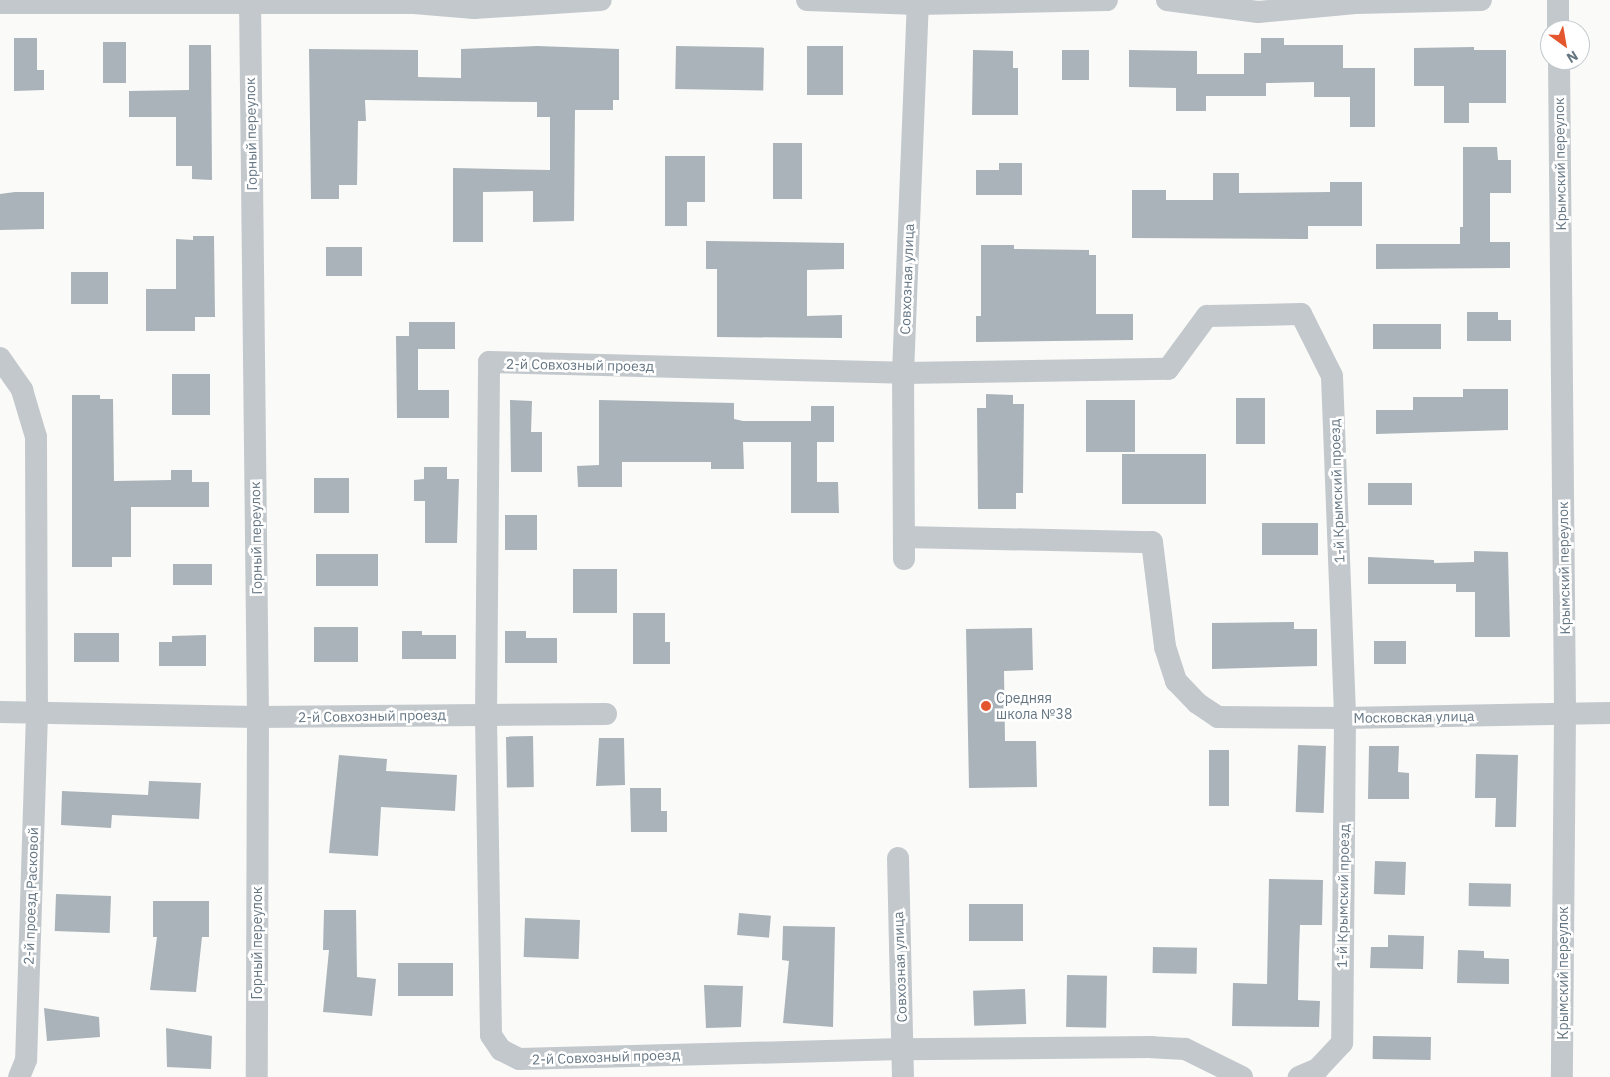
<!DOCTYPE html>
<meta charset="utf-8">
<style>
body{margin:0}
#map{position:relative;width:1610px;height:1077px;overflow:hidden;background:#fafaf8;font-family:"IBM Plex Sans",sans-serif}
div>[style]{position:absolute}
.building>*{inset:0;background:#aab3b9;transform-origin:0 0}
.street>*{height:22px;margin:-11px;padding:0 11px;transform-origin:11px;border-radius:11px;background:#c3c8cc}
.dots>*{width:14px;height:14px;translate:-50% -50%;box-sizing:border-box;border:2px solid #fff;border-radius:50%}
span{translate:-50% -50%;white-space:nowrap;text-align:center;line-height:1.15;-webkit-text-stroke:5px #fff;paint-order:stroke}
.street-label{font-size:14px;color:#657683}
.poi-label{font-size:14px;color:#657683}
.left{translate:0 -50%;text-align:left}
.north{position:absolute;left:1540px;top:20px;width:50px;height:50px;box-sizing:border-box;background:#fff;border:1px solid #c1c8cd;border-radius:50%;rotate:148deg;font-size:14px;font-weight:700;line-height:20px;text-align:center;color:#657683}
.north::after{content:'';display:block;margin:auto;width:18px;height:22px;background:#e4572e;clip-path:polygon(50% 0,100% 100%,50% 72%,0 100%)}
</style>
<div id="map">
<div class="building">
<i style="clip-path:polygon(14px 38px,37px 38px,37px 70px,44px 70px,44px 90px,14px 91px)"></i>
<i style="clip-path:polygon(1261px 38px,1284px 38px,1284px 45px,1343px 45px,1343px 68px,1375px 68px,1375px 127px,1350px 127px,1350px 97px,1314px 97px,1314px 82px,1266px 83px,1266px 96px,1206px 96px,1206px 111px,1176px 111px,1176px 88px,1129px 87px,1129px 50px,1197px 51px,1197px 74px,1244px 74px,1244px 53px,1261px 53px)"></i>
<i style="left:126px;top:42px;width:41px;height:23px;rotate:90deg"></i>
<i style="clip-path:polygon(189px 45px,211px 45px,212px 180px,192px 179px,192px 166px,176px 166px,176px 117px,129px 117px,129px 91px,189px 90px)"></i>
<i style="clip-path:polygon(537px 46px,619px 49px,619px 100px,613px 100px,613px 110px,575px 110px,574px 221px,533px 222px,533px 191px,483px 192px,483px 242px,453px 242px,453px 168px,550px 170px,550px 117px,537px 117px,537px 102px,365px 100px,366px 121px,358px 121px,357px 185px,339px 185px,339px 199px,311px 199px,309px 49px,418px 50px,418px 77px,461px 78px,461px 49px)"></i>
<i style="left:676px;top:46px;width:88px;height:43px;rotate:1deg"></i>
<i style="left:807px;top:46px;width:36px;height:49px"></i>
<i style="clip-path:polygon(1474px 47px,1474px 50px,1506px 50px,1506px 103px,1469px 103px,1469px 123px,1444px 123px,1444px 86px,1414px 86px,1414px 48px)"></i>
<i style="clip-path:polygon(973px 50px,1013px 51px,1013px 68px,1018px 68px,1018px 115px,972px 115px)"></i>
<i style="left:1062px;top:50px;width:27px;height:30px"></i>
<i style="left:773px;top:143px;width:29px;height:56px"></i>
<i style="clip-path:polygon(1463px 147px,1497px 147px,1498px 160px,1511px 160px,1511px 193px,1490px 193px,1490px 242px,1510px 242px,1510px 268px,1376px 269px,1376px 244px,1460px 244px,1460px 227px,1463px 227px)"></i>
<i style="clip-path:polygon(665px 156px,705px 156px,705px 202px,687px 202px,687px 226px,665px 226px)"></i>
<i style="clip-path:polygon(999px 163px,1022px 163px,1022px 195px,976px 195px,976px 170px,999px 170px)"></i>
<i style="clip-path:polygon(1213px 173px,1239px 173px,1239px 193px,1330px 192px,1330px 182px,1362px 182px,1362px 226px,1308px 226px,1308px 239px,1132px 238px,1132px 190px,1166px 190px,1166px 200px,1213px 200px)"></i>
<i style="clip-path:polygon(15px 192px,44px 192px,44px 229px,0 230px,0 194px)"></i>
<i style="clip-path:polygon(193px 236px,214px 236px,215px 317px,195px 317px,195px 331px,146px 331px,146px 289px,176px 289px,176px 239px,193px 240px)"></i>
<i style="clip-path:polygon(706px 241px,844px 243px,844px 269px,807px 270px,807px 316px,842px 315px,842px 338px,717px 337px,717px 269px,706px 269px)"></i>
<i style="clip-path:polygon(981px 245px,1014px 245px,1014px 249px,1089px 250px,1089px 255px,1096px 255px,1096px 314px,1133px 314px,1133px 340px,976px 342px,976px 316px,981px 316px)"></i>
<i style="left:326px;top:247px;width:36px;height:29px"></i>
<i style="left:71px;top:272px;width:37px;height:32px"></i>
<i style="clip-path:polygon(1467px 312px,1498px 312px,1498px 320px,1511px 320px,1511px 341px,1467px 341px)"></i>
<i style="clip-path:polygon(409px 322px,455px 322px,455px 349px,418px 349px,418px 390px,449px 390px,449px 418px,397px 418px,396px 336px,409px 336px)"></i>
<i style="left:1373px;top:324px;width:68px;height:25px"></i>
<i style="left:172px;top:374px;width:38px;height:41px"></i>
<i style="clip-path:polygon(1463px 389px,1508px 389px,1508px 430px,1376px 434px,1376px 410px,1413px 410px,1413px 397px,1463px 397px)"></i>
<i style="clip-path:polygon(986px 394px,1013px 395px,1013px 404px,1024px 404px,1023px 493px,1016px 493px,1016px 509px,978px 509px,977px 408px,986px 408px)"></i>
<i style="clip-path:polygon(72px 395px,100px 395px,100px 399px,113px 399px,114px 481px,171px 480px,171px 470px,192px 470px,192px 482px,209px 482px,209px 507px,131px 507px,131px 557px,112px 557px,112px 567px,72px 567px)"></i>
<i style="left:1236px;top:398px;width:29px;height:46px"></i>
<i style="clip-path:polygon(510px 400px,532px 401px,531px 432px,542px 432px,542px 472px,511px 472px)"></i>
<i style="clip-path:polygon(599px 400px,734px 403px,734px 419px,743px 421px,811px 421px,811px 406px,834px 406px,834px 442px,817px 442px,817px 482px,838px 482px,839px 513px,791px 513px,791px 442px,743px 442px,744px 469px,711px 469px,711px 462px,622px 462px,622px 487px,578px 487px,577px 466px,599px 465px)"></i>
<i style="left:1086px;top:400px;width:49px;height:52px"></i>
<i style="left:1122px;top:454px;width:84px;height:50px"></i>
<i style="clip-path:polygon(424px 467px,447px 467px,447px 479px,459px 479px,457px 543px,425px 543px,425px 501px,414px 501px,414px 480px,424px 479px)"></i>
<i style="left:314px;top:478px;width:35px;height:35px"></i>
<i style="left:1412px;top:483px;width:22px;height:44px;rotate:90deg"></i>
<i style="left:505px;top:515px;width:32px;height:35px"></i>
<i style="left:1262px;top:523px;width:56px;height:32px"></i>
<i style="clip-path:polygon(1474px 551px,1508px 552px,1510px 637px,1475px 637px,1475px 592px,1456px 592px,1456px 584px,1368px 584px,1368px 557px,1434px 560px,1434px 563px,1474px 562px)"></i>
<i style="left:378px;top:554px;width:32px;height:62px;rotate:90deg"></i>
<i style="left:173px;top:564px;width:39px;height:21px"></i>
<i style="left:573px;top:569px;width:44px;height:44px"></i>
<i style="clip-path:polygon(633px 613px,665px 613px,665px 642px,670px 642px,670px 664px,633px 664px)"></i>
<i style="clip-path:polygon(1294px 622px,1294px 629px,1317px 629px,1317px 666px,1212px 669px,1212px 623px)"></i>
<i style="left:314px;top:627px;width:44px;height:35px"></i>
<i style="clip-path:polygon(1032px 628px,1033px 670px,1004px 671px,1005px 741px,1036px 741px,1037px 787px,969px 788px,966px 629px)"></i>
<i style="clip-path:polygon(402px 631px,422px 631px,422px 635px,456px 635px,456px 659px,402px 659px)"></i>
<i style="clip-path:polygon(505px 631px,526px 631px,526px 638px,557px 638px,557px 663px,505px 663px)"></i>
<i style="left:74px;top:633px;width:45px;height:29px"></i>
<i style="clip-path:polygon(206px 635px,206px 666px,159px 666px,159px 642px,172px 642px,172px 636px)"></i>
<i style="left:1374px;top:641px;width:32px;height:23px"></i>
<i style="left:533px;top:736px;width:51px;height:27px;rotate:89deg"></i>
<i style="clip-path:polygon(599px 738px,624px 738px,625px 785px,596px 786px)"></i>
<i style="left:1298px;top:745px;width:28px;height:67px;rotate:2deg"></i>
<i style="clip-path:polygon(1369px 746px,1399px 746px,1398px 772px,1409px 773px,1409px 799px,1368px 799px)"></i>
<i style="left:1209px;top:750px;width:20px;height:56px"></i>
<i style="clip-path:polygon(1476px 754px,1518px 755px,1516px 827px,1495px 827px,1496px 798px,1475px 798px)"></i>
<i style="clip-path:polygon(339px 755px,387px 759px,386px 771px,457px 775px,455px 811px,381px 807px,378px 856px,329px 853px)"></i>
<i style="clip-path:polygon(149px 781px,201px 783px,199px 819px,112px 815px,111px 828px,61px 825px,62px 791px,148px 795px)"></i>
<i style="clip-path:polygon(630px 788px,661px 788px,661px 811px,667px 811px,667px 832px,631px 832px)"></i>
<i style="left:1375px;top:861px;width:31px;height:33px;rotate:2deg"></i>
<i style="clip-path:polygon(1269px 879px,1323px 880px,1322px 925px,1300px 925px,1299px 952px,1298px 1000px,1320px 1001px,1319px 1027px,1232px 1026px,1233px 983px,1267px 984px)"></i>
<i style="left:1469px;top:883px;width:42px;height:23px;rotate:1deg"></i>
<i style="left:56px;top:894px;width:55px;height:37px;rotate:2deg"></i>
<i style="clip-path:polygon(153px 901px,209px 901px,209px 937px,202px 937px,196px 992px,150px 990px,157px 937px,153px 937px)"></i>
<i style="left:1023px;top:904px;width:37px;height:54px;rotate:90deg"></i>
<i style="clip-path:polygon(324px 910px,356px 910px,357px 977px,376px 979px,372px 1016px,323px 1012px,329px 950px,323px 950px)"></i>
<i style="left:739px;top:913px;width:32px;height:22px;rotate:5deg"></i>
<i style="left:525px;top:918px;width:55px;height:39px;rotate:2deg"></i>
<i style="clip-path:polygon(783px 926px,835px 927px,833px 1027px,783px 1023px,789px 961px,782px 960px)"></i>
<i style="clip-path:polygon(1388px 935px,1424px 936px,1423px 969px,1370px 968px,1371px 947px,1388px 947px)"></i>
<i style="left:1153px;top:947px;width:44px;height:26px;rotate:1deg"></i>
<i style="clip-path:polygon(1458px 950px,1484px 951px,1484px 958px,1509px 959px,1509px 984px,1457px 983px)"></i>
<i style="left:453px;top:963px;width:33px;height:55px;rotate:90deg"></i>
<i style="left:1067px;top:975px;width:40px;height:52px;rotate:1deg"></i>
<i style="clip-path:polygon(704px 985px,743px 986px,741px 1027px,706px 1028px)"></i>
<i style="left:1025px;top:989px;width:35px;height:52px;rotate:88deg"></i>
<i style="clip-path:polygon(44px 1008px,99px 1017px,100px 1037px,47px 1041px)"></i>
<i style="clip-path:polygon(166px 1028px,212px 1036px,211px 1069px,167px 1067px)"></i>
<i style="left:1373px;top:1036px;width:58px;height:23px;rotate:1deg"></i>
</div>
<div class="street">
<i style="left:250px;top:0;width:717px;rotate:89.36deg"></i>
<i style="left:258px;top:717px;width:360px;rotate:90.2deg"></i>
<i style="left:807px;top:0;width:110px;rotate:2.1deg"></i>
<i style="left:917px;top:4px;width:190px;rotate:-1.2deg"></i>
<i style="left:1167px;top:0;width:92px;rotate:7.5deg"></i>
<i style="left:1258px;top:12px;width:98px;rotate:-5.2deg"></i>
<i style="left:1356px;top:3px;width:125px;rotate:-1.4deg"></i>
<i style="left:1558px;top:0;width:30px;rotate:90deg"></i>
<i style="left:0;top:3px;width:414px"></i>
<i style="left:414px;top:3px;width:60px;rotate:4.8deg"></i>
<i style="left:474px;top:8px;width:127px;rotate:-3.6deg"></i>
<i style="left:1559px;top:60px;width:654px;rotate:89.47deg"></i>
<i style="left:1565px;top:714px;width:363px;rotate:90.5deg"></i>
<i style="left:0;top:358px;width:39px;rotate:55deg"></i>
<i style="left:22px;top:390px;width:49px;rotate:73.4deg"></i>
<i style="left:36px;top:437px;width:276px;rotate:89.8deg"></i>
<i style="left:37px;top:713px;width:347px;rotate:91.8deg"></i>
<i style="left:26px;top:1060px;width:18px;rotate:112deg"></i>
<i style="left:904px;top:537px;width:248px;rotate:1.2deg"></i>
<i style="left:1152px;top:542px;width:106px;rotate:82.9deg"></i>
<i style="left:1165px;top:647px;width:36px;rotate:72deg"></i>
<i style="left:1176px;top:681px;width:30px;rotate:46deg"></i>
<i style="left:1197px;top:703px;width:25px;rotate:34deg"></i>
<i style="left:1218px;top:717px;width:127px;rotate:0.5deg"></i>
<i style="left:1345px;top:718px;width:265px;rotate:-1.1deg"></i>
<i style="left:904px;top:559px;width:186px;rotate:-90.3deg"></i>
<i style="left:903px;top:373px;width:373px;rotate:-87.7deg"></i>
<i style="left:0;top:712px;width:258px;rotate:1.1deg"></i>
<i style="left:258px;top:717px;width:348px;rotate:-0.5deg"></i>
<i style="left:898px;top:858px;width:219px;rotate:88.7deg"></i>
<i style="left:1242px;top:1077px;width:64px;rotate:-153.8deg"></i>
<i style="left:1185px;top:1049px;width:33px;rotate:-177deg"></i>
<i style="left:1152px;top:1047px;width:250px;rotate:179.5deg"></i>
<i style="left:902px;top:1049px;width:383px;rotate:178.5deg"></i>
<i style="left:519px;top:1059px;width:20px;rotate:-153deg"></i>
<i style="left:501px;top:1050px;width:18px;rotate:-124deg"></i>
<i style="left:491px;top:1035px;width:320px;rotate:-90.9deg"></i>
<i style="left:486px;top:715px;width:353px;rotate:-89.5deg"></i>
<i style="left:489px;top:362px;width:414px;rotate:1.5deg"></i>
<i style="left:903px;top:373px;width:265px;rotate:-0.9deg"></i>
<i style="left:1168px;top:369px;width:66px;rotate:-53.7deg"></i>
<i style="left:1207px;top:316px;width:94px;rotate:-1.2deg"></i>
<i style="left:1301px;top:314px;width:69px;rotate:63.4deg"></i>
<i style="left:1332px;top:376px;width:342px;rotate:87.8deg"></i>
<i style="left:1345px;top:718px;width:325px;rotate:90.5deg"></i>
<i style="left:1342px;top:1043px;width:35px;rotate:133deg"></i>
<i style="left:1318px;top:1069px;width:21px;rotate:157deg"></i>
</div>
<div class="dots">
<i style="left:986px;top:706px;background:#e4572e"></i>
</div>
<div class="street-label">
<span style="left:251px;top:134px;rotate:-91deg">Горный переулок</span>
<span style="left:1560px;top:164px;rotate:-91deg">Крымский переулок</span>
<span style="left:907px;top:279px;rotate:-88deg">Совхозная улица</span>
<span style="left:580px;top:365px;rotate:1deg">2-й Совхозный проезд</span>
<span style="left:1337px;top:491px;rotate:-92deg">1-й Крымский проезд</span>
<span style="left:256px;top:538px;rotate:-91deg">Горный переулок</span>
<span style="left:1564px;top:568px;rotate:-91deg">Крымский переулок</span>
<span style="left:372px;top:716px;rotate:-1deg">2-й Совхозный проезд</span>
<span style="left:1414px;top:717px;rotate:-1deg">Московская улица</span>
<span style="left:31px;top:896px;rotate:-88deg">2-й проезд Расковой</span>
<span style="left:1343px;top:896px;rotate:-89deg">1-й Крымский проезд</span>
<span style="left:257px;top:943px;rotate:-90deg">Горный переулок</span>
<span style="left:900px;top:967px;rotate:-92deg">Совхозная улица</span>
<span style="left:1563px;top:973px;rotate:-90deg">Крымский переулок</span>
<span style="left:606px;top:1057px;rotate:-2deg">2-й Совхозный проезд</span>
</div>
<div class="poi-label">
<span class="left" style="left:996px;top:706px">Средняя<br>школа №38</span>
</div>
<div class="north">N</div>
</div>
